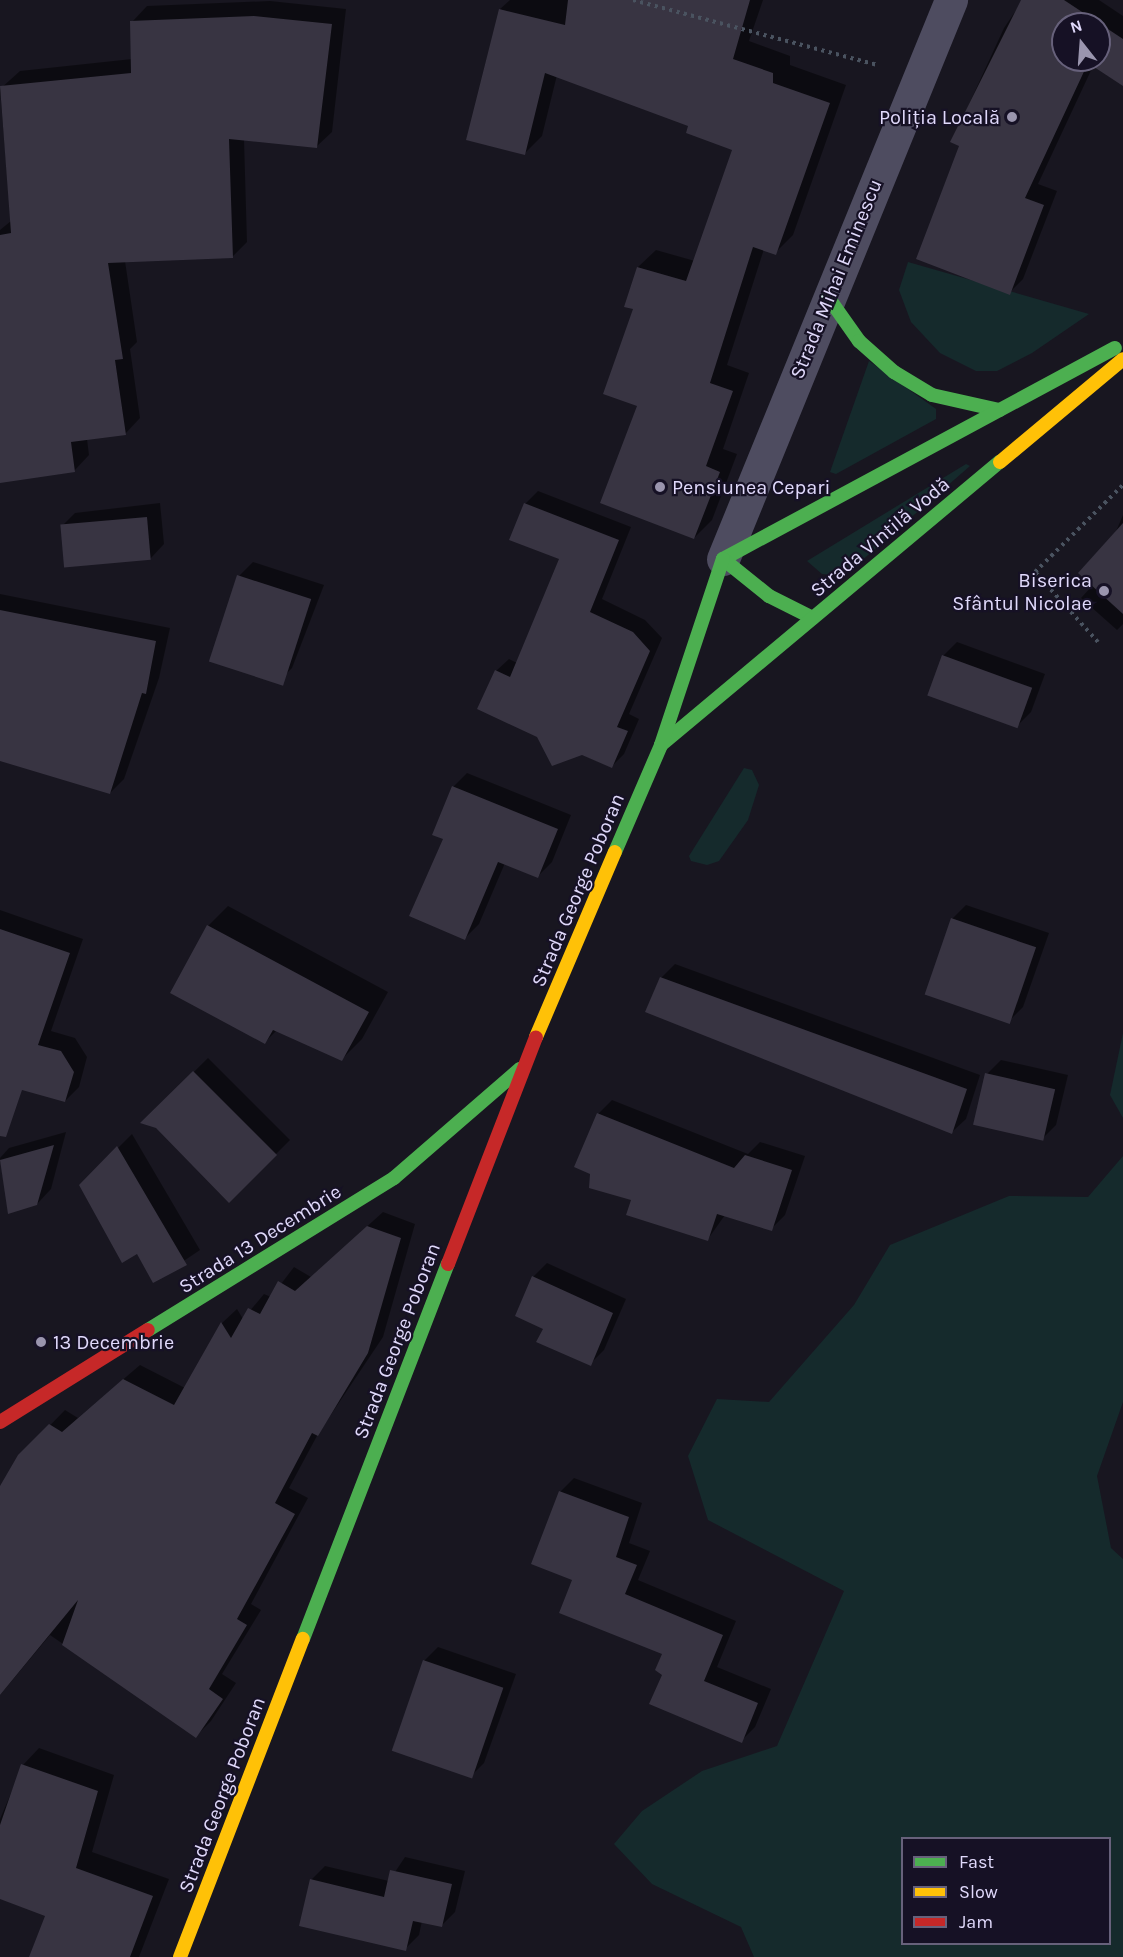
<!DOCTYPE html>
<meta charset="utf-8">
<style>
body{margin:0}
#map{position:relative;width:1123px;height:1957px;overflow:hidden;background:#181620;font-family:Karla,sans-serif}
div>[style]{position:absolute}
.green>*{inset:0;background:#152a2c}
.shadow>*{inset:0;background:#0007}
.building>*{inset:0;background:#383442;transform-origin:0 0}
.path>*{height:4px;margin-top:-2px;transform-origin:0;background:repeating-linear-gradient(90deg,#4a5360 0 3px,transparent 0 7.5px)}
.street>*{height:33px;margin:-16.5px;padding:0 16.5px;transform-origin:16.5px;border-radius:16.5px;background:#4e4c60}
.fast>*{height:14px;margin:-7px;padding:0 7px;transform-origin:7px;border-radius:7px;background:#4caf50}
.slow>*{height:14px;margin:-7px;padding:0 7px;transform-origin:7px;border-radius:7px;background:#ffc107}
.jam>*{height:14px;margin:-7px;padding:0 7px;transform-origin:7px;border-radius:7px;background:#c62828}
.dots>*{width:16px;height:16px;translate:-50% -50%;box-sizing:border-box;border:3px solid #161125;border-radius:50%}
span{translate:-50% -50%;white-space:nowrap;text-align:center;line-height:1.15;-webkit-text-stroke:4.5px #161125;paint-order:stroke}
.poi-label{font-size:20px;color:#e0d9fb}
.right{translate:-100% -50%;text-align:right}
.left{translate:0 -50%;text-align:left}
.street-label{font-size:20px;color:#e0d9fb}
.legend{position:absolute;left:901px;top:1837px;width:210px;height:108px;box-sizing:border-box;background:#161125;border:2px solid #67617b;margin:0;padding:8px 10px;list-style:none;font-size:18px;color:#e0d9fb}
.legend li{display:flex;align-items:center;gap:12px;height:30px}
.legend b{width:30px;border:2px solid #67617b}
.north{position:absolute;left:1051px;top:12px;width:60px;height:60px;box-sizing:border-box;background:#161125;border:2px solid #67617b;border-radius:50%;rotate:343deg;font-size:16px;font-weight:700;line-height:24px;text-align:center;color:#e0d9fb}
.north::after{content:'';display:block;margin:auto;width:21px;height:27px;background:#9a95ae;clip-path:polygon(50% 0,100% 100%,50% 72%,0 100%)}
</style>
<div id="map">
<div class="green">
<i style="clip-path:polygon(908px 262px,1089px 314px,1032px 353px,997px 371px,976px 371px,940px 353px,911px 322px,899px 290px)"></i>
<i style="clip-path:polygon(869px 361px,936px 409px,936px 419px,836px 474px,830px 472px)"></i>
<i style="clip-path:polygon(966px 464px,970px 466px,844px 576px,822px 574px,807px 561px)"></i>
<i style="clip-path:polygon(744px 768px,752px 770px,759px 785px,748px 820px,719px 861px,707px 865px,691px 861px,689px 856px)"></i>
<i style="clip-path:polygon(1123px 1033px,1123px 1118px,1110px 1095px)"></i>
<i style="clip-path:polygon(evenodd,1123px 1156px,1123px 1402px,1097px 1476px,1111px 1548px,1123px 1559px,1123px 1957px,754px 1957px,741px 1927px,652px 1884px,614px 1844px,642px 1811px,702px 1771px,777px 1746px,844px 1591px,708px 1520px,688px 1456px,717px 1399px,769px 1402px,854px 1305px,890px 1245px,1009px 1196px,1088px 1197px,1123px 1156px,902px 1838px,1110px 1838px,1110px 1944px,902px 1944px,902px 1838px)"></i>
</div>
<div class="shadow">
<i style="clip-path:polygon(510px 0,763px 0,749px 41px,790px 56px,790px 65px,846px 85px,793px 235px,775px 253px,764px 249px,727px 365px,749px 373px,723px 449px,737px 454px,712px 520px,694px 538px,639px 405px,635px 308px,626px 306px,638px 267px,656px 250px,695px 261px,734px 149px,690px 125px,557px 75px,542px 136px,525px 153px,500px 9px)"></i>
<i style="clip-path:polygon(evenodd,1023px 0,1099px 0,1123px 16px,1123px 84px,1094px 64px,1038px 184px,1057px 191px,1023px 279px,1009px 293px,961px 145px,952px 141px,1004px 28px,1023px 0,1063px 24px,1099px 24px,1099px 60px,1063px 60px,1063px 24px)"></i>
<i style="clip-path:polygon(270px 1px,346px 9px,332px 132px,316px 147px,244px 139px,247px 242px,232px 257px,125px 261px,137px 342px,130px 349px,140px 418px,125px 434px,87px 439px,89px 455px,74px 471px,0 481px,0 230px,11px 221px,0 89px,20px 71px,132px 59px,132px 22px,147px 6px)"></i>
<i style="clip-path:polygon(538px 491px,631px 527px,602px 599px,645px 620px,662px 638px,629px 714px,639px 719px,624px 754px,611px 767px,538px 736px,496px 671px,509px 659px,517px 663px,561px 558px,525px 504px)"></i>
<i style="clip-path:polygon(160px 503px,164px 544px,150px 559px,61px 527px,75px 513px)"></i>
<i style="clip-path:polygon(1123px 515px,1123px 624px,1117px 630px,1081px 598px,1093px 585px)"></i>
<i style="clip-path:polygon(253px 562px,324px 585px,292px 668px,278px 682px,239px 576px)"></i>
<i style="clip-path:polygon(0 594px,170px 628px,159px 678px,124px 779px,110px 793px,0 759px)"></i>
<i style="clip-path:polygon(957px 642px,1045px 674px,1031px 712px,1017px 726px,943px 656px)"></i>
<i style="clip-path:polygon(467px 773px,571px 815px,552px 862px,538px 876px,505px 863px,479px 924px,465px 938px,445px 838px,453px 787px)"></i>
<i style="clip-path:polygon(966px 905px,1049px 933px,1023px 1007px,1009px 1021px,952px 919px)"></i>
<i style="clip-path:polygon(228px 906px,388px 992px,362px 1039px,342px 1059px,277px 1030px,264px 1043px,208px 926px)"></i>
<i style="clip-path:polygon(0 910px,83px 939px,51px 1031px,75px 1038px,87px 1057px,79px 1087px,65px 1101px,0 1083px)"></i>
<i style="clip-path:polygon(675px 964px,980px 1075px,966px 1119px,952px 1132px,661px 978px)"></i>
<i style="clip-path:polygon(208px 1058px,290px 1140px,229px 1201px,156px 1126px,143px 1122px)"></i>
<i style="clip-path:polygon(1001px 1060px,1068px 1075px,1056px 1125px,1042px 1139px,987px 1074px)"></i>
<i style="clip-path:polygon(612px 1100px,748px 1154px,760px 1142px,805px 1156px,785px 1215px,771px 1229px,725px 1215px,708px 1239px,592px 1173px,598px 1114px)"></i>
<i style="clip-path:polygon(66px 1132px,51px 1189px,37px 1204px,9px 1212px,0 1158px,9px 1148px)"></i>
<i style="clip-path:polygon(132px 1134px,200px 1250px,154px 1281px,137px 1252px,81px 1185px)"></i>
<i style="clip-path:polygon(383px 1212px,415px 1224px,383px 1337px,318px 1434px,289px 1488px,308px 1498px,251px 1604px,261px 1610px,222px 1674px,236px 1683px,211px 1721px,196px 1736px,50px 1635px,0 1695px,0 1489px,19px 1457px,65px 1410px,78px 1418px,140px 1365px,185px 1388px,222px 1323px,237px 1309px,243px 1319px,264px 1294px,271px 1297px,294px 1267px,311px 1277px)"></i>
<i style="clip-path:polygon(547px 1263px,626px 1299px,604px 1350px,590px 1364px,545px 1328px,533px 1277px)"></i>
<i style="clip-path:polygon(574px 1478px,642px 1503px,629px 1543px,650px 1551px,638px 1580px,736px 1621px,717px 1667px,771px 1689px,755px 1727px,741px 1741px,664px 1674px,664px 1653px,574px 1579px,560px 1492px)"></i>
<i style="clip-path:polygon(438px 1647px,516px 1674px,484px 1763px,470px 1777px,424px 1661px)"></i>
<i style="clip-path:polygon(39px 1748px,114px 1775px,92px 1852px,169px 1879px,139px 1957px,31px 1957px,47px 1915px,0 1897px,0 1819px,23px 1765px)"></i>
<i style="clip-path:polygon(405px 1857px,465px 1871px,455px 1912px,441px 1926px,422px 1921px,419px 1935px,405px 1949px,311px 1880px,325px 1866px,389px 1881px)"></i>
</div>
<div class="building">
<i style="clip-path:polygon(568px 0,750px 0,733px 59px,773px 73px,773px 83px,830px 103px,776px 255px,753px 247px,710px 383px,733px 391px,706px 466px,720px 472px,694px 539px,600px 503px,637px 406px,603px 394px,633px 309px,624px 307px,637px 267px,686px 281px,732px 150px,686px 133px,688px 126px,545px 73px,525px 155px,466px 140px,499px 9px,565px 25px)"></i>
<i style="clip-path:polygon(evenodd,1021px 0,1064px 0,1123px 39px,1123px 86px,1088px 63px,1025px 198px,1044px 205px,1010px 295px,916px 259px,959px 146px,950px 142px,1021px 0,1063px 24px,1099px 24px,1099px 60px,1063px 60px,1063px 24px)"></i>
<i style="clip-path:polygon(254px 16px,332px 24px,317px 148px,229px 139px,233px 258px,108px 263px,123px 359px,115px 360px,126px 435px,71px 442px,75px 472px,0 483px,0 235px,11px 233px,0 86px,131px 73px,130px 21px)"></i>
<i style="clip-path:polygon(524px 503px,619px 540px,590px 612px,633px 632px,650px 651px,617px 727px,628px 731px,612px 768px,582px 755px,552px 766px,537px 737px,477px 709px,495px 670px,510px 677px,559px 559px,509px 540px)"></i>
<i style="left:147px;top:517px;width:43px;height:87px;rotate:85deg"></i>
<i style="clip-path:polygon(1123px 523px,1123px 614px,1078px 573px)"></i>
<i style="left:237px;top:575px;width:78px;height:91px;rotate:18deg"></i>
<i style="clip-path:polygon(0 610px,156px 641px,146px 694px,142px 693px,110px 794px,0 761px)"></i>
<i style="left:942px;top:655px;width:96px;height:43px;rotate:20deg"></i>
<i style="clip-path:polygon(452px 786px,558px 829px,538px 878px,498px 862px,465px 940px,409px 916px,443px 839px,432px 835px)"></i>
<i style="left:951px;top:918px;width:90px;height:81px;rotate:19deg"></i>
<i style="clip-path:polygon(207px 925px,369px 1012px,342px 1061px,273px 1030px,265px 1044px,170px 993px)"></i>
<i style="clip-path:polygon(0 929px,70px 953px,38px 1045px,61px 1051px,74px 1072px,65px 1102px,22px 1090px,6px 1137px,0 1136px)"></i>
<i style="clip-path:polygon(660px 977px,967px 1089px,952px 1134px,645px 1012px)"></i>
<i style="clip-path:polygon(193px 1071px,277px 1155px,229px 1203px,156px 1128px,140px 1123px)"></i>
<i style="left:985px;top:1073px;width:72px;height:53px;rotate:13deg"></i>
<i style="clip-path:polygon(597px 1113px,734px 1168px,745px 1155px,792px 1170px,772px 1231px,717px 1214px,708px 1241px,626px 1215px,631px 1200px,589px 1188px,590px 1174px,574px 1167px)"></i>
<i style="clip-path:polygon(54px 1145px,37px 1205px,8px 1214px,0 1160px)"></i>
<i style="clip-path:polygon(117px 1146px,187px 1265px,153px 1283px,137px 1254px,122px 1263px,79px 1185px)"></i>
<i style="clip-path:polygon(367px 1226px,401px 1238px,368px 1353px,318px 1436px,312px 1433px,275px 1503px,295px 1514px,237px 1619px,247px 1625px,209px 1689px,223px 1699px,196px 1738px,62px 1645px,78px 1600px,0 1695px,0 1486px,18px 1455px,49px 1424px,62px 1432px,123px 1379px,174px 1405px,221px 1322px,231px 1338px,248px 1308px,260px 1314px,278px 1281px,295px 1291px)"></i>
<i style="clip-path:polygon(532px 1276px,613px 1313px,591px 1366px,536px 1342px,543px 1329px,515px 1316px)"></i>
<i style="clip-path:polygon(559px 1491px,629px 1517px,616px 1557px,637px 1565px,625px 1594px,723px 1635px,704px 1681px,758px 1703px,742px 1743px,649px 1704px,662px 1675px,655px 1670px,662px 1654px,559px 1613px,572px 1580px,531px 1564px)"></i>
<i style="left:423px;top:1660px;width:85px;height:96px;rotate:19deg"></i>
<i style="clip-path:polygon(21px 1764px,98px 1791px,76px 1868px,153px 1896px,130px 1957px,29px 1957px,45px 1916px,0 1899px,0 1825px)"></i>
<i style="clip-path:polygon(390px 1870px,452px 1884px,442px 1927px,413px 1921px,406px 1951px,299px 1926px,310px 1879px,384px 1897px)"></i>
</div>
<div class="path">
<i style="left:633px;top:0;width:253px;rotate:14.9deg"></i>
<i style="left:1098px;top:642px;width:94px;rotate:-132deg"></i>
<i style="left:1035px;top:572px;width:124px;rotate:-44.7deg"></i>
</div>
<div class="street">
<i style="left:723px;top:559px;width:604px;rotate:-67.81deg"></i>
</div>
<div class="fast">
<i style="left:828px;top:297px;width:54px;rotate:54.8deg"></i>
<i style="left:859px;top:341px;width:47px;rotate:41.5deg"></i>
<i style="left:894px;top:372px;width:44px;rotate:31.2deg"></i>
<i style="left:932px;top:395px;width:69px;rotate:12.6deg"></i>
<i style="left:723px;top:559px;width:445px;rotate:-28.3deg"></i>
<i style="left:723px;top:559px;width:59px;rotate:38.8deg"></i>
<i style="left:769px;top:596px;width:49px;rotate:26.6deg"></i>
<i style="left:661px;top:745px;width:442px;rotate:-39.9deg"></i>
<i style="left:615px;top:852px;width:116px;rotate:-66.7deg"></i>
<i style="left:661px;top:745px;width:196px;rotate:-71.6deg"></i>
<i style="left:148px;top:1330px;width:289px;rotate:-31.7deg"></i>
<i style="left:394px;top:1178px;width:167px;rotate:-40.9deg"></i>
<i style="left:303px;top:1639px;width:402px;rotate:-68.9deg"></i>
</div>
<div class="slow">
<i style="left:1000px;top:462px;width:160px;rotate:-39.9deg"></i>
<i style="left:536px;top:1037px;width:201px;rotate:-66.9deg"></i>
<i style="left:180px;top:1957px;width:341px;rotate:-68.9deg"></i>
</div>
<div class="jam">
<i style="left:448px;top:1264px;width:243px;rotate:-68.8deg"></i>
<i style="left:0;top:1422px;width:174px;rotate:-31.9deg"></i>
</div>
<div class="dots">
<i style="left:1012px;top:117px;background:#9a95ae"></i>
<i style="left:660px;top:487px;background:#9a95ae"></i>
<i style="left:1104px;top:591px;background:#9a95ae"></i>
<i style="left:41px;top:1342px;background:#9a95ae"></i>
</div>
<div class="poi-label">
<span class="right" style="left:1000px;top:117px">Poliția Locală</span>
<span class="left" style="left:672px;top:487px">Pensiunea Cepari</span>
<span class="right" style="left:1092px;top:592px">Biserica<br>Sfântul Nicolae</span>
<span class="left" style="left:53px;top:1342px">13 Decembrie</span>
</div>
<div class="street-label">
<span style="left:836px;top:279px;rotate:-68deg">Strada Mihai Eminescu</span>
<span style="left:880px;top:537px;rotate:-40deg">Strada Vintilă Vodă</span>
<span style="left:578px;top:890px;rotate:-67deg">Strada George Poboran</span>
<span style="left:260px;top:1239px;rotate:-32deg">Strada 13 Decembrie</span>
<span style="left:397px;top:1341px;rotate:-69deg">Strada George Poboran</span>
<span style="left:222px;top:1795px;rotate:-69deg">Strada George Poboran</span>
</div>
<ul class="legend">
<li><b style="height:8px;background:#4caf50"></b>Fast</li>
<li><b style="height:8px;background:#ffc107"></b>Slow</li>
<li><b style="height:8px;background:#c62828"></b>Jam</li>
</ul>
<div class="north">N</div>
</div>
